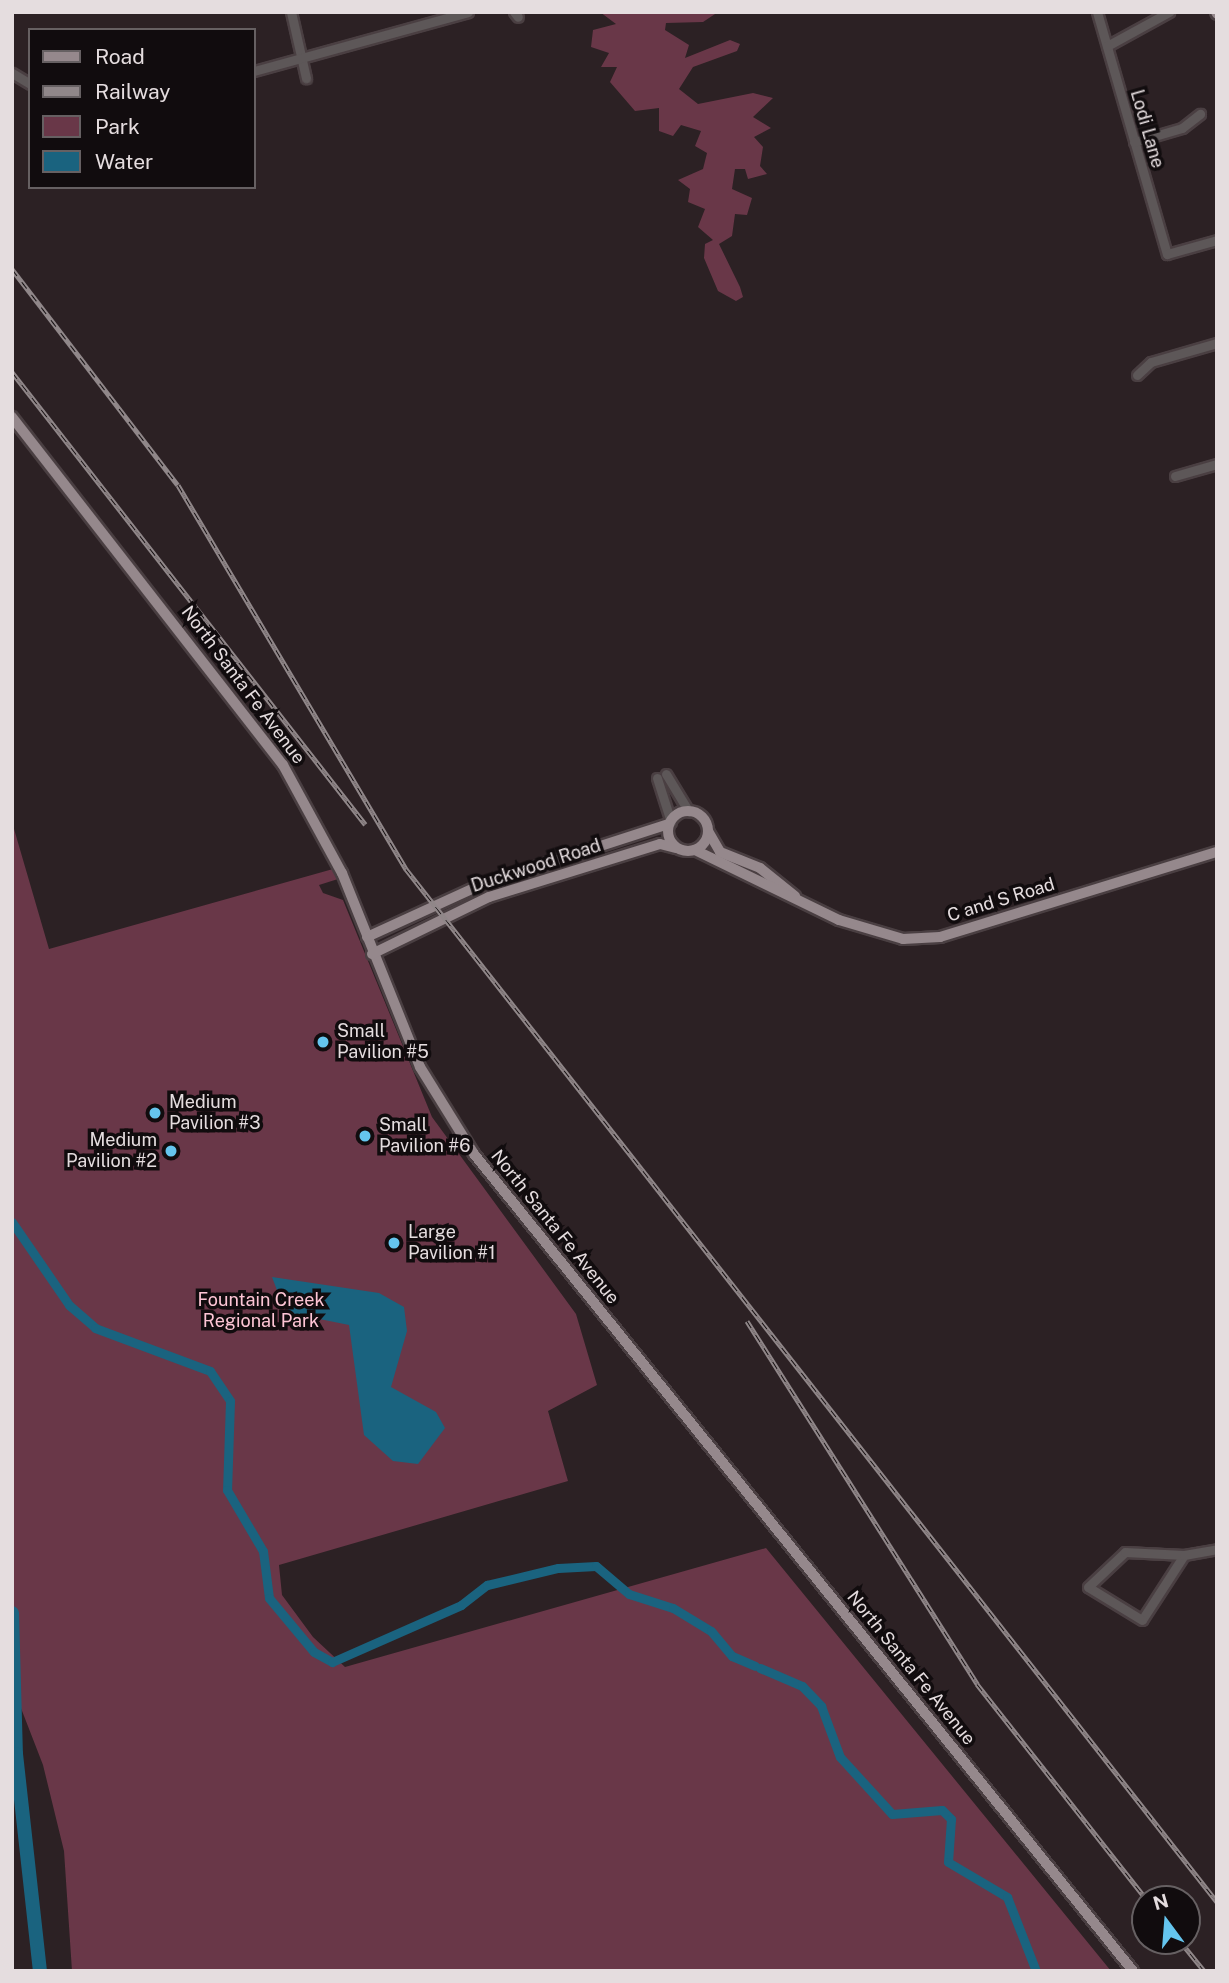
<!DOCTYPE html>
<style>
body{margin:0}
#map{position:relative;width:1229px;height:1983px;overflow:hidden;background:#2c2124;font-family:"Public Sans",sans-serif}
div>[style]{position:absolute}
.green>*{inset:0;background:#693748}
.water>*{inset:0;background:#1a637f}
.canal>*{height:9px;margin:-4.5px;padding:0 4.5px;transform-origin:4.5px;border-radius:4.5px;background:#1a637f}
.river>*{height:14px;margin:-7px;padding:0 7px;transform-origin:7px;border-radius:7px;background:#1a637f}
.roads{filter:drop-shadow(2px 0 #4a3f42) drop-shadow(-2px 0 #4a3f42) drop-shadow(0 2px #4a3f42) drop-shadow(0 -2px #4a3f42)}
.minor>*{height:9px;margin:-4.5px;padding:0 4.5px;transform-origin:4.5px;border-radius:4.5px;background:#5d5758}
.major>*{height:10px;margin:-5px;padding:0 5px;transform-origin:5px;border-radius:5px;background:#95888c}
.major>.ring{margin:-5px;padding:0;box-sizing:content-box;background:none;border:10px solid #95888c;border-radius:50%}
.rail>*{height:5px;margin-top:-2.5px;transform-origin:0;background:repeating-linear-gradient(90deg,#110c0e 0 8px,#908789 0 16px);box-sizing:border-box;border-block:2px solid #908789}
.dots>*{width:19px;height:19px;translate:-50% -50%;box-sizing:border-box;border:4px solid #110c0e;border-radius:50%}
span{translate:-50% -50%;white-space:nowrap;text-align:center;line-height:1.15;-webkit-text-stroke:7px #110c0e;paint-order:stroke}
.street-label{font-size:18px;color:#e5dddf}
.poi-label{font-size:18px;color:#e5dddf}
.left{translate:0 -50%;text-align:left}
.right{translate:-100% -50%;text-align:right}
.park-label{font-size:18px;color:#fdc5d5}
.frame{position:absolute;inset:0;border:14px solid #e5dddf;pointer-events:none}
.legend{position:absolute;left:28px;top:28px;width:228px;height:161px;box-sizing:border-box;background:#110c0e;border:2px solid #666062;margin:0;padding:9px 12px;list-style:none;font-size:21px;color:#e5dddf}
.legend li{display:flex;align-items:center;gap:14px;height:35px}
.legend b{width:35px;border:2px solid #666062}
.north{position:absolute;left:1131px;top:1885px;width:70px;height:70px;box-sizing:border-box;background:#110c0e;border:2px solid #666062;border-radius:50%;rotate:344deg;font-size:19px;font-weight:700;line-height:28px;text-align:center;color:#e5dddf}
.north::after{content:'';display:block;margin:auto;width:24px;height:32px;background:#65c5ee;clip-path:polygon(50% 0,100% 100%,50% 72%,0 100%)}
</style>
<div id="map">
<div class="green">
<i style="clip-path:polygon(600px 12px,718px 12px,703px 22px,666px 23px,665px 30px,689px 45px,685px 58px,730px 40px,740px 44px,737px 51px,693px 67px,679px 89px,698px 104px,753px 93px,773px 98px,753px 117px,771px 128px,754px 137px,763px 147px,760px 166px,767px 174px,748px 179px,745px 169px,735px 169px,732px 189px,752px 198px,747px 215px,735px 214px,732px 236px,719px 244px,740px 287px,743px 297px,736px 301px,718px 291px,704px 258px,705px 244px,713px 240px,698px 227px,705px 209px,688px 202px,690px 189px,678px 180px,703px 169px,707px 153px,695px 146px,701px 131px,681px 125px,673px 136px,659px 131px,659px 108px,635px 111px,610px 82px,617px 67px,601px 67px,609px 53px,591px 47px,593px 30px,616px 24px)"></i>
<i style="clip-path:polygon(12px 822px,49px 949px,333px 869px,338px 879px,319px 885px,323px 893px,343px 900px,432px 1117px,576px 1314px,597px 1385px,548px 1411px,568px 1481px,279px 1565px,282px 1595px,313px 1637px,345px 1667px,766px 1548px,1111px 1971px,72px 1971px,64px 1851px,43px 1765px,12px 1685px)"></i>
</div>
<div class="water">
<i style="clip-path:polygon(272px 1277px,379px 1293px,404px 1307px,407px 1331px,391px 1387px,436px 1412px,445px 1428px,418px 1464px,393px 1461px,364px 1435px,349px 1325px,295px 1314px,283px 1306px)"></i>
</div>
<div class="canal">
<i style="left:12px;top:1222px;width:101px;rotate:55.5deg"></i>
<i style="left:69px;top:1305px;width:35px;rotate:41deg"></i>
<i style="left:95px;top:1328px;width:123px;rotate:20.5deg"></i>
<i style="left:210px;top:1371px;width:36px;rotate:56deg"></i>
<i style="left:230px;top:1401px;width:89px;rotate:91.9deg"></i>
<i style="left:227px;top:1490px;width:71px;rotate:59.5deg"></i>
<i style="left:263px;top:1551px;width:47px;rotate:82.7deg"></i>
<i style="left:269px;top:1598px;width:70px;rotate:50.2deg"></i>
<i style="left:314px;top:1652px;width:21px;rotate:29deg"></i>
<i style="left:332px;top:1662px;width:141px;rotate:-23.8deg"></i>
<i style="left:461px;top:1605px;width:33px;rotate:-38deg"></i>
<i style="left:487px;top:1585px;width:73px;rotate:-13.5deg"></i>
<i style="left:558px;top:1568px;width:38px;rotate:-3deg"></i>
<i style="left:596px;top:1566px;width:43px;rotate:40.3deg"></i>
<i style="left:629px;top:1594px;width:46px;rotate:17.7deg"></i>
<i style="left:673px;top:1608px;width:44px;rotate:31.2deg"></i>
<i style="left:711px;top:1631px;width:33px;rotate:50deg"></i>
<i style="left:732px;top:1656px;width:25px;rotate:23deg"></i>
<i style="left:760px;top:1668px;width:46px;rotate:23.2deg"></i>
<i style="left:802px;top:1686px;width:28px;rotate:46deg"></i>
<i style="left:821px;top:1706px;width:54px;rotate:69.6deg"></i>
<i style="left:840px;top:1757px;width:77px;rotate:47.6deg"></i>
<i style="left:892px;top:1814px;width:50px;rotate:-4.6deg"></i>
<i style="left:942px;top:1810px;width:13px;rotate:45deg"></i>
<i style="left:951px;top:1819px;width:43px;rotate:94deg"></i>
<i style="left:948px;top:1862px;width:69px;rotate:30.7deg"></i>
<i style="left:1007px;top:1897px;width:79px;rotate:68.6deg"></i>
</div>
<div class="river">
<i style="left:12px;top:1613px;width:141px;rotate:88.4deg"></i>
<i style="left:16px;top:1754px;width:218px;rotate:83.7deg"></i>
</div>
<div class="roads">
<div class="minor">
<i style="left:291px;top:12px;width:68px;rotate:77.2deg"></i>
<i style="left:514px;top:12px;width:6px;rotate:51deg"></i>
<i style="left:1097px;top:12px;width:252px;rotate:73.9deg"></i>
<i style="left:1167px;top:254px;width:52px;rotate:-15.6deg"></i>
<i style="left:1107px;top:46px;width:71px;rotate:-28.7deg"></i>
<i style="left:254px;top:71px;width:222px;rotate:-15.4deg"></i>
<i style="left:12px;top:73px;width:21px;rotate:31deg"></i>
<i style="left:1134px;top:142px;width:50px;rotate:-16.3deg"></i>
<i style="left:1182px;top:128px;width:23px;rotate:-38deg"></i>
<i style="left:1137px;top:375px;width:19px;rotate:-43deg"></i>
<i style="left:1151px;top:362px;width:69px;rotate:-16.1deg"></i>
<i style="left:1175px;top:476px;width:44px;rotate:-15.9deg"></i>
<i style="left:666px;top:774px;width:44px;rotate:58.8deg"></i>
<i style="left:657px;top:778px;width:46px;rotate:72.3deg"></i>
<i style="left:1184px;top:1555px;width:77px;rotate:122.9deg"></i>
<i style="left:1142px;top:1620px;width:63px;rotate:-148.6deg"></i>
<i style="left:1088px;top:1587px;width:51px;rotate:-43.4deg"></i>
<i style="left:1125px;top:1552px;width:59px;rotate:2.9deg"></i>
<i style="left:1184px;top:1555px;width:34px;rotate:-10deg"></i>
</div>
<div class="major">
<i style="left:1216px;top:12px;width:2px;rotate:63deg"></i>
<i style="left:12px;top:417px;width:441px;rotate:52.1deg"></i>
<i style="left:283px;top:765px;width:123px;rotate:61.4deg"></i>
<i style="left:342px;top:873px;width:209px;rotate:68.1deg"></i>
<i style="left:420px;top:1067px;width:102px;rotate:58.2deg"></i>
<i style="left:474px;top:1154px;width:1050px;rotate:51.11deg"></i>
<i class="ring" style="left:668px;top:811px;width:30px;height:30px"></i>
<i style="left:708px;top:831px;width:24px;rotate:60deg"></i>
<i style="left:720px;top:852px;width:43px;rotate:21.8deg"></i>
<i style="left:760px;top:868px;width:45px;rotate:38.7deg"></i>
<i style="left:695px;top:850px;width:160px;rotate:25.9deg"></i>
<i style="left:839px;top:920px;width:67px;rotate:16.5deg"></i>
<i style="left:903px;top:939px;width:37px;rotate:-3deg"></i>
<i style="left:940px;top:937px;width:290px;rotate:-17.1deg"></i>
<i style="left:367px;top:937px;width:128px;rotate:-24.6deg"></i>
<i style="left:483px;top:884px;width:195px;rotate:-17.9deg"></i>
<i style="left:372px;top:954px;width:130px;rotate:-26deg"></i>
<i style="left:489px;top:897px;width:179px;rotate:-17.2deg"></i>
<i style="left:660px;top:844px;width:16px;rotate:14deg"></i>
</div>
</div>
<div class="rail">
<i style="left:12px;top:269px;width:272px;rotate:52.5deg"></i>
<i style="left:178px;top:485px;width:447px;rotate:59.3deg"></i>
<i style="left:406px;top:869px;width:1313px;rotate:51.86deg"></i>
<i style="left:12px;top:372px;width:574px;rotate:52.01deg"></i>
<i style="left:747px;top:1321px;width:430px;rotate:57.6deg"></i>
<i style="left:977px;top:1684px;width:273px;rotate:51.8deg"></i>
<i style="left:1180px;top:1941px;width:38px;rotate:51deg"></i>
</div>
<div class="dots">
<i style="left:323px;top:1042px;background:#65c5ee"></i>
<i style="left:155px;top:1113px;background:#65c5ee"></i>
<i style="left:365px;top:1136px;background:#65c5ee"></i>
<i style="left:171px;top:1151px;background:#65c5ee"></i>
<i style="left:394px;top:1243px;background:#65c5ee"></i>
</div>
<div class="street-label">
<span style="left:1147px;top:129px;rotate:74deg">Lodi Lane</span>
<span style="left:243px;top:685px;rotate:53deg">North Santa Fe Avenue</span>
<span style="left:536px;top:866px;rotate:-18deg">Duckwood Road</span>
<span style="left:1001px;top:900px;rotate:-17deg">C and S Road</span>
<span style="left:555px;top:1227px;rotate:51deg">North Santa Fe Avenue</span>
<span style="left:911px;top:1668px;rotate:51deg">North Santa Fe Avenue</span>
</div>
<div class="poi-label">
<span class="left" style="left:337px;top:1042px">Small<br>Pavilion #5</span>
<span class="left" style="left:169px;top:1113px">Medium<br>Pavilion #3</span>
<span class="left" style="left:379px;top:1136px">Small<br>Pavilion #6</span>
<span class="right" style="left:157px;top:1151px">Medium<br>Pavilion #2</span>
<span class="left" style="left:408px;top:1243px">Large<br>Pavilion #1</span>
</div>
<div class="park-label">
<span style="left:261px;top:1311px">Fountain Creek<br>Regional Park</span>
</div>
<div class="frame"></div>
<ul class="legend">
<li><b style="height:9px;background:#95888c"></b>Road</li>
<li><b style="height:9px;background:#908789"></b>Railway</li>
<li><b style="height:19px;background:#693748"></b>Park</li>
<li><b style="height:19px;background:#1a637f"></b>Water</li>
</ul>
<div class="north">N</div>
</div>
